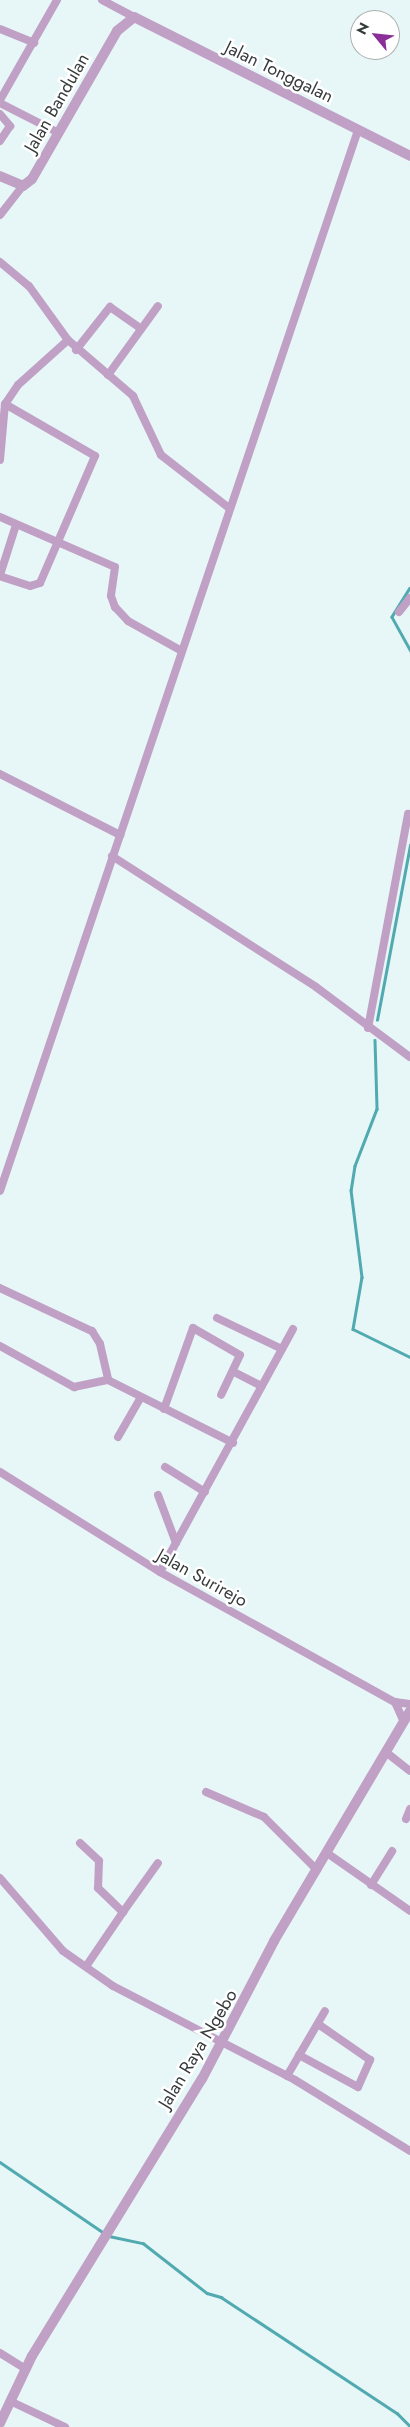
<!DOCTYPE html>
<style>
body{margin:0}
#map{position:relative;width:410px;height:2427px;overflow:hidden;background:#e7f6f7;font-family:Jost,sans-serif}
div>[style]{position:absolute}
.stream>*{height:2.5px;margin:-1.25px;padding:0 1.25px;transform-origin:1.25px;border-radius:1.25px;background:#50aaaf}
.minor>*{height:8px;margin:-4px;padding:0 4px;transform-origin:4px;border-radius:4px;background:#c1a0c6}
.tertiary>*{height:10px;margin:-5px;padding:0 5px;transform-origin:5px;border-radius:5px;background:#c1a0c6}
span{translate:-50% -50%;white-space:nowrap;text-align:center;line-height:1.15;-webkit-text-stroke:5px #fff;paint-order:stroke}
.street-label{font-size:18px;color:#353b3b}
.north{position:absolute;left:350px;top:10px;width:50px;height:50px;box-sizing:border-box;background:#fff;border:1px solid #aeb1b1;border-radius:50%;rotate:298deg;font-size:14px;font-weight:700;line-height:20px;text-align:center;color:#353b3b}
.north::after{content:'';display:block;margin:auto;width:18px;height:22px;background:#8a2e98;clip-path:polygon(50% 0,100% 100%,50% 72%,0 100%)}
</style>
<div id="map">
<div class="stream">
<i style="left:410px;top:588px;width:34px;rotate:122deg"></i>
<i style="left:392px;top:617px;width:38px;rotate:61deg"></i>
<i style="left:377px;top:1020px;width:178px;rotate:-79.3deg"></i>
<i style="left:375px;top:1040px;width:69px;rotate:88.3deg"></i>
<i style="left:377px;top:1109px;width:61px;rotate:111.1deg"></i>
<i style="left:355px;top:1166px;width:24px;rotate:99deg"></i>
<i style="left:351px;top:1190px;width:88px;rotate:82.8deg"></i>
<i style="left:362px;top:1277px;width:53px;rotate:99.8deg"></i>
<i style="left:353px;top:1329px;width:64px;rotate:26.2deg"></i>
<i style="left:0;top:2162px;width:126px;rotate:34.3deg"></i>
<i style="left:109px;top:2236px;width:35px;rotate:12deg"></i>
<i style="left:143px;top:2243px;width:81px;rotate:38deg"></i>
<i style="left:207px;top:2293px;width:15px;rotate:16deg"></i>
<i style="left:221px;top:2297px;width:211px;rotate:33.4deg"></i>
<i style="left:397px;top:2413px;width:18px;rotate:45deg"></i>
</div>
<div class="minor">
<i style="left:102px;top:0;width:36px;rotate:28deg"></i>
<i style="left:0;top:29px;width:37px;rotate:22deg"></i>
<i style="left:0;top:100px;width:115px;rotate:-60.3deg"></i>
<i style="left:0;top:103px;width:66px;rotate:27deg"></i>
<i style="left:0;top:114px;width:16px;rotate:50deg"></i>
<i style="left:10px;top:126px;width:18px;rotate:124deg"></i>
<i style="left:0;top:215px;width:37px;rotate:-52deg"></i>
<i style="left:0;top:262px;width:38px;rotate:40deg"></i>
<i style="left:29px;top:286px;width:67px;rotate:54.2deg"></i>
<i style="left:68px;top:340px;width:67px;rotate:138deg"></i>
<i style="left:18px;top:385px;width:23px;rotate:124deg"></i>
<i style="left:5px;top:404px;width:104px;rotate:30deg"></i>
<i style="left:95px;top:456px;width:138px;rotate:113.4deg"></i>
<i style="left:40px;top:583px;width:10px;rotate:163deg"></i>
<i style="left:30px;top:586px;width:32px;rotate:-162deg"></i>
<i style="left:68px;top:340px;width:86px;rotate:40.7deg"></i>
<i style="left:133px;top:396px;width:65px;rotate:64.6deg"></i>
<i style="left:161px;top:455px;width:86px;rotate:37.9deg"></i>
<i style="left:76px;top:350px;width:55px;rotate:-51.7deg"></i>
<i style="left:110px;top:307px;width:38px;rotate:35deg"></i>
<i style="left:108px;top:375px;width:85px;rotate:-54.1deg"></i>
<i style="left:0;top:460px;width:56px;rotate:-84.9deg"></i>
<i style="left:0;top:517px;width:125px;rotate:23.5deg"></i>
<i style="left:115px;top:567px;width:29px;rotate:98deg"></i>
<i style="left:111px;top:596px;width:12px;rotate:70deg"></i>
<i style="left:115px;top:607px;width:19px;rotate:47deg"></i>
<i style="left:128px;top:621px;width:60px;rotate:29.1deg"></i>
<i style="left:0;top:575px;width:52px;rotate:-72.3deg"></i>
<i style="left:399px;top:612px;width:18px;rotate:-52deg"></i>
<i style="left:0;top:774px;width:135px;rotate:26.9deg"></i>
<i style="left:112px;top:856px;width:242px;rotate:32.7deg"></i>
<i style="left:316px;top:987px;width:117px;rotate:36.7deg"></i>
<i style="left:368px;top:1028px;width:218px;rotate:-79.4deg"></i>
<i style="left:0;top:1191px;width:1120px;rotate:-71.35deg"></i>
<i style="left:0;top:1288px;width:102px;rotate:25.1deg"></i>
<i style="left:92px;top:1331px;width:15px;rotate:58deg"></i>
<i style="left:100px;top:1344px;width:37px;rotate:77deg"></i>
<i style="left:217px;top:1318px;width:72px;rotate:25.5deg"></i>
<i style="left:0;top:1346px;width:85px;rotate:29deg"></i>
<i style="left:74px;top:1387px;width:35px;rotate:-12deg"></i>
<i style="left:108px;top:1380px;width:140px;rotate:26.7deg"></i>
<i style="left:234px;top:1372px;width:31px;rotate:27deg"></i>
<i style="left:164px;top:1409px;width:86px;rotate:-70.3deg"></i>
<i style="left:193px;top:1328px;width:54px;rotate:29.9deg"></i>
<i style="left:240px;top:1355px;width:44px;rotate:115.4deg"></i>
<i style="left:118px;top:1437px;width:46px;rotate:-60.1deg"></i>
<i style="left:165px;top:1467px;width:47px;rotate:32deg"></i>
<i style="left:0;top:1472px;width:189px;rotate:32deg"></i>
<i style="left:160px;top:1572px;width:269px;rotate:29deg"></i>
<i style="left:395px;top:1702px;width:15px;rotate:8deg"></i>
<i style="left:158px;top:1495px;width:51px;rotate:69.4deg"></i>
<i style="left:160px;top:1572px;width:277px;rotate:-61.3deg"></i>
<i style="left:395px;top:1702px;width:22px;rotate:66deg"></i>
<i style="left:387px;top:1753px;width:29px;rotate:38deg"></i>
<i style="left:206px;top:1792px;width:63px;rotate:23.3deg"></i>
<i style="left:264px;top:1817px;width:75px;rotate:45deg"></i>
<i style="left:406px;top:1819px;width:11px;rotate:-68deg"></i>
<i style="left:80px;top:1843px;width:26px;rotate:43deg"></i>
<i style="left:99px;top:1861px;width:27px;rotate:92deg"></i>
<i style="left:98px;top:1888px;width:35px;rotate:44deg"></i>
<i style="left:123px;top:1912px;width:64px;rotate:124.2deg"></i>
<i style="left:327px;top:1853px;width:101px;rotate:34.9deg"></i>
<i style="left:0;top:1878px;width:96px;rotate:49.2deg"></i>
<i style="left:63px;top:1951px;width:61px;rotate:35deg"></i>
<i style="left:113px;top:1986px;width:205px;rotate:27.3deg"></i>
<i style="left:295px;top:2080px;width:135px;rotate:31.7deg"></i>
<i style="left:371px;top:1885px;width:40px;rotate:-58deg"></i>
<i style="left:123px;top:1912px;width:60px;rotate:-54.5deg"></i>
<i style="left:299px;top:2055px;width:67px;rotate:28.5deg"></i>
<i style="left:358px;top:2087px;width:30px;rotate:-66deg"></i>
<i style="left:370px;top:2060px;width:63px;rotate:-145.3deg"></i>
<i style="left:287px;top:2076px;width:75px;rotate:-59.7deg"></i>
<i style="left:0;top:2353px;width:31px;rotate:32deg"></i>
<i style="left:10px;top:2401px;width:61px;rotate:25.3deg"></i>
</div>
<div class="tertiary">
<i style="left:0;top:176px;width:25px;rotate:23deg"></i>
<i style="left:23px;top:186px;width:11px;rotate:-38deg"></i>
<i style="left:32px;top:179px;width:171px;rotate:-60.1deg"></i>
<i style="left:117px;top:31px;width:22px;rotate:-39deg"></i>
<i style="left:134px;top:17px;width:309px;rotate:26.7deg"></i>
<i style="left:0;top:2423px;width:74px;rotate:-64.5deg"></i>
<i style="left:32px;top:2356px;width:325px;rotate:-58.5deg"></i>
<i style="left:202px;top:2079px;width:156px;rotate:-62.4deg"></i>
<i style="left:274px;top:1941px;width:267px;rotate:-59.4deg"></i>
</div>
<div class="street-label">
<span style="left:279px;top:72px;rotate:26deg">Jalan Tonggalan</span>
<span style="left:57px;top:103px;rotate:-60deg">Jalan Bandulan</span>
<span style="left:202px;top:1578px;rotate:29deg">Jalan Surirejo</span>
<span style="left:198px;top:2049px;rotate:-59deg">Jalan Raya Ngebo</span>
</div>
<div class="north">N</div>
</div>
